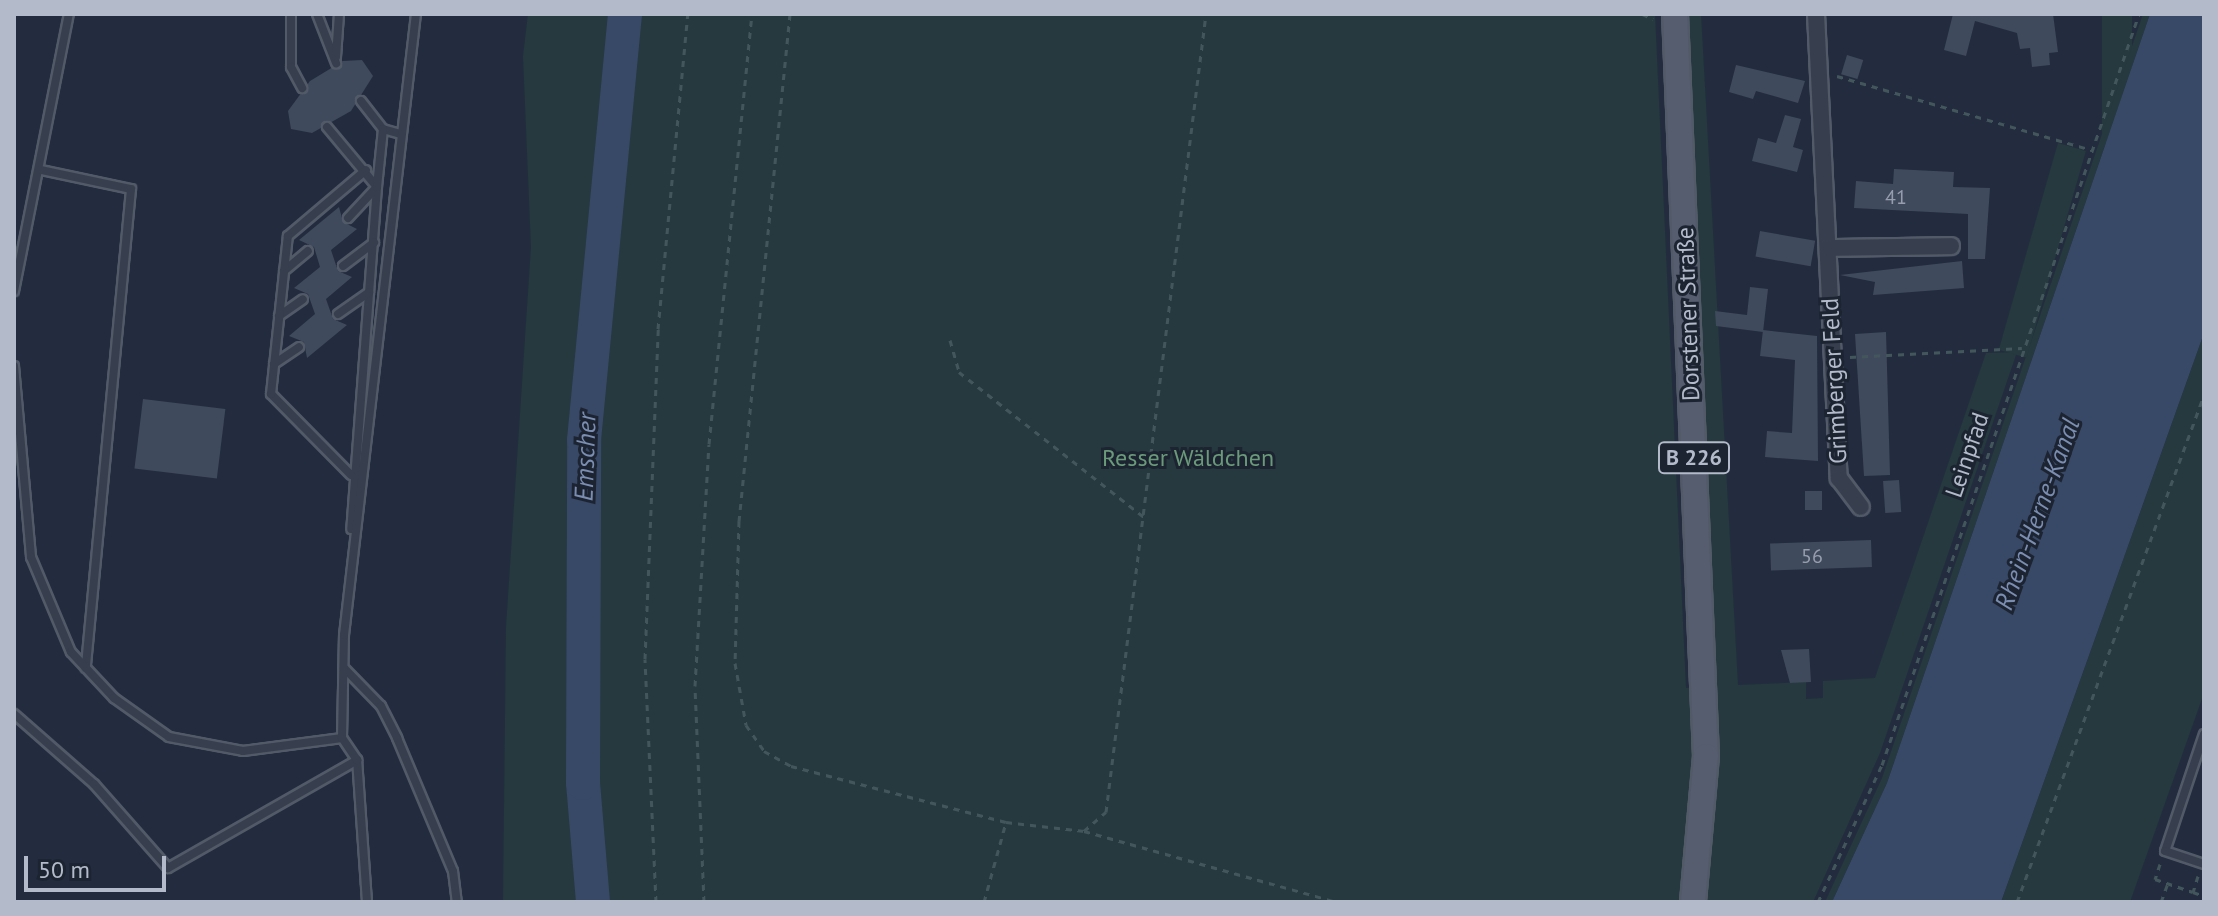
<!DOCTYPE html>
<meta charset="utf-8">
<style>
body{margin:0}
#map{position:relative;width:2218px;height:916px;overflow:hidden;background:#232c3e;font-family:"PT Sans",sans-serif}
div>[style]{position:absolute}
.green>*{inset:0;background:#25393f;transform-origin:0 0}
.water>*{inset:0;background:#384867}
.river>*{height:34px;margin:-17px;padding:0 17px;transform-origin:17px;border-radius:17px;background:#384867}
.building>*{inset:0;background:#3f4a5d;transform-origin:0 0}
.path>*{height:3px;margin-top:-1.5px;transform-origin:0;background:repeating-linear-gradient(90deg,#43565c 0 6px,transparent 0 12px)}
.roads{filter:drop-shadow(2px 0 #525a68) drop-shadow(-2px 0 #525a68) drop-shadow(0 2px #525a68) drop-shadow(0 -2px #525a68)}
.service>*{height:8px;margin:-4px;padding:0 4px;transform-origin:4px;border-radius:4px;background:#373f4e}
.minor>*{height:16px;margin:-8px;padding:0 8px;transform-origin:8px;border-radius:8px;background:#373f4e}
.primary>*{height:24px;margin:-12px;padding:0 12px;transform-origin:12px;border-radius:12px;background:#555d6e}
span{translate:-50% -50%;white-space:nowrap;text-align:center;line-height:1.15;-webkit-text-stroke:6px #1c2432;paint-order:stroke}
.number-label{font-size:20px;color:#969eae}
.number-label span{-webkit-text-stroke-width:0}
.shield-label span{padding:2px 6px;background:#1c2432;border:2px solid;border-radius:6px;-webkit-text-stroke-width:0}
.shield-label{font-size:22px;color:#b3bac9;font-weight:700}
.street-label{font-size:24px;color:#b3bac9}
.park-label{font-size:24px;color:#6a9a7a}
.water-label{font-size:26px;color:#7b8db1;font-style:italic}
.frame{position:absolute;inset:0;border:16px solid #b3bac9;pointer-events:none}
.scale{position:absolute;left:24px;top:856px;width:142px;height:36px;box-sizing:border-box;border:4px solid #b3bac9;border-top:0;padding-left:10px;font-size:24px;line-height:28px;white-space:nowrap;color:#b3bac9;-webkit-text-stroke:6px #1c2432;paint-order:stroke}
</style>
<div id="map">
<div class="green">
<i style="clip-path:polygon(528px 14px,1655px 14px,1686px 688px,1714px 686px,1686px 14px,1701px 14px,1738px 685px,1806px 682px,1806px 699px,1823px 698px,1823px 681px,1875px 678px,1986px 353px,2017px 352px,1880px 753px,1813px 902px,503px 902px,506px 627px,531px 247px,523px 56px)"></i>
<i style="left:2102px;top:14px;width:30px;height:129px"></i>
<i style="clip-path:polygon(2143px 14px,2150px 14px,1887px 783px,1832px 902px,1825px 902px,1882px 778px)"></i>
<i style="left:2058px;top:143px;width:29px;height:215px;rotate:16deg"></i>
<i style="clip-path:polygon(2204px 333px,2204px 693px,2130px 902px,2001px 902px)"></i>
</div>
<div class="water">
<i style="clip-path:polygon(2150px 14px,2204px 14px,2204px 333px,2001px 902px,1832px 902px,1887px 783px)"></i>
</div>
<div class="river">
<i style="left:593px;top:902px;width:119px;rotate:-94.8deg"></i>
<i style="left:583px;top:783px;width:343px;rotate:-89.8deg"></i>
<i style="left:584px;top:440px;width:428px;rotate:-84.5deg"></i>
</div>
<div class="building">
<i style="clip-path:polygon(1953px 14px,2053px 14px,2058px 52px,2049px 53px,2050px 65px,2032px 67px,2030px 48px,2020px 49px,2017px 33px,1975px 21px,1966px 56px,1944px 50px)"></i>
<i style="left:1847px;top:55px;width:17px;height:20px;rotate:17deg"></i>
<i style="clip-path:polygon(362px 60px,373px 76px,351px 111px,312px 133px,291px 129px,288px 111px,310px 81px,343px 61px)"></i>
<i style="clip-path:polygon(1736px 65px,1805px 81px,1798px 103px,1756px 91px,1753px 99px,1729px 92px)"></i>
<i style="clip-path:polygon(1785px 115px,1801px 119px,1793px 147px,1803px 150px,1797px 172px,1752px 161px,1758px 138px,1776px 143px)"></i>
<i style="clip-path:polygon(1894px 169px,1954px 172px,1953px 187px,1990px 188px,1985px 259px,1968px 259px,1968px 214px,1854px 208px,1856px 181px,1893px 184px)"></i>
<i style="clip-path:polygon(339px 207px,343px 222px,357px 229px,331px 250px,338px 271px,352px 277px,326px 299px,333px 319px,347px 325px,307px 358px,304px 342px,289px 336px,315px 314px,308px 294px,294px 288px,320px 267px,314px 247px,299px 240px)"></i>
<i style="left:1760px;top:231px;width:56px;height:26px;rotate:10deg"></i>
<i style="clip-path:polygon(1962px 261px,1964px 288px,1873px 295px,1875px 282px,1840px 275px)"></i>
<i style="clip-path:polygon(1750px 287px,1768px 289px,1763px 332px,1716px 326px,1715px 311px,1747px 315px)"></i>
<i style="clip-path:polygon(1763px 330px,1817px 336px,1818px 461px,1765px 457px,1767px 431px,1792px 433px,1795px 360px,1760px 356px)"></i>
<i style="clip-path:polygon(1886px 332px,1890px 475px,1864px 476px,1855px 334px)"></i>
<i style="left:143px;top:399px;width:83px;height:70px;rotate:7deg"></i>
<i style="left:1899px;top:480px;width:32px;height:16px;rotate:86deg"></i>
<i style="left:1805px;top:491px;width:17px;height:19px"></i>
<i style="left:1871px;top:540px;width:27px;height:101px;rotate:88deg"></i>
<i style="clip-path:polygon(1809px 649px,1811px 682px,1790px 683px,1781px 650px)"></i>
</div>
<div class="path">
<i style="left:790px;top:14px;width:510px;rotate:95.74deg"></i>
<i style="left:739px;top:521px;width:142px;rotate:91.6deg"></i>
<i style="left:735px;top:663px;width:63px;rotate:79.9deg"></i>
<i style="left:746px;top:725px;width:32px;rotate:55deg"></i>
<i style="left:764px;top:751px;width:31px;rotate:29deg"></i>
<i style="left:791px;top:766px;width:222px;rotate:14.6deg"></i>
<i style="left:1006px;top:822px;width:79px;rotate:6.6deg"></i>
<i style="left:1084px;top:831px;width:263px;rotate:15.7deg"></i>
<i style="left:1642px;top:14px;width:12px;rotate:24deg"></i>
<i style="left:1837px;top:76px;width:265px;rotate:16.2deg"></i>
<i style="left:950px;top:340px;width:33px;rotate:74deg"></i>
<i style="left:959px;top:372px;width:236px;rotate:38.1deg"></i>
<i style="left:1850px;top:357px;width:172px;rotate:-3deg"></i>
<i style="left:1084px;top:831px;width:29px;rotate:-41deg"></i>
<i style="left:1106px;top:812px;width:804px;rotate:-82.86deg"></i>
<i style="left:2160px;top:864px;width:16px;rotate:108deg"></i>
<i style="left:2155px;top:879px;width:40px;rotate:18.9deg"></i>
<i style="left:2198px;top:876px;width:17px;rotate:107deg"></i>
<i style="left:2193px;top:892px;width:12px;rotate:20deg"></i>
<i style="left:656px;top:902px;width:243px;rotate:-92.6deg"></i>
<i style="left:645px;top:659px;width:330px;rotate:-87.7deg"></i>
<i style="left:658px;top:329px;width:316px;rotate:-84.6deg"></i>
<i style="left:704px;top:902px;width:216px;rotate:-92.4deg"></i>
<i style="left:695px;top:686px;width:242px;rotate:-86.7deg"></i>
<i style="left:709px;top:444px;width:432px;rotate:-84.3deg"></i>
<i style="left:984px;top:902px;width:83px;rotate:-74.6deg"></i>
<i style="left:1818px;top:902px;width:151px;rotate:-65deg"></i>
<i style="left:1882px;top:765px;width:794px;rotate:-71.11deg"></i>
<i style="left:2017px;top:902px;width:540px;rotate:-69.75deg"></i>
<i style="left:2161px;top:902px;width:20px;rotate:-70deg"></i>
</div>
<div class="roads">
<div class="service">
<i style="left:291px;top:14px;width:53px;rotate:90deg"></i>
<i style="left:291px;top:67px;width:24px;rotate:62deg"></i>
<i style="left:317px;top:14px;width:53px;rotate:68.8deg"></i>
<i style="left:336px;top:57px;width:43px;rotate:-86deg"></i>
<i style="left:361px;top:101px;width:36px;rotate:52deg"></i>
<i style="left:383px;top:129px;width:19px;rotate:16deg"></i>
<i style="left:327px;top:127px;width:78px;rotate:50.2deg"></i>
<i style="left:377px;top:187px;width:343px;rotate:94.3deg"></i>
<i style="left:41px;top:170px;width:92px;rotate:11.9deg"></i>
<i style="left:131px;top:189px;width:481px;rotate:95.4deg"></i>
<i style="left:348px;top:218px;width:42px;rotate:-46.9deg"></i>
<i style="left:377px;top:187px;width:58px;rotate:-84.1deg"></i>
<i style="left:343px;top:266px;width:39px;rotate:-37deg"></i>
<i style="left:284px;top:271px;width:31px;rotate:-40deg"></i>
<i style="left:14px;top:291px;width:282px;rotate:-78.8deg"></i>
<i style="left:338px;top:314px;width:38px;rotate:-35deg"></i>
<i style="left:279px;top:316px;width:29px;rotate:-35deg"></i>
<i style="left:274px;top:364px;width:30px;rotate:-34deg"></i>
<i style="left:14px;top:366px;width:192px;rotate:84.9deg"></i>
<i style="left:31px;top:557px;width:103px;rotate:67.2deg"></i>
<i style="left:71px;top:652px;width:63px;rotate:46.9deg"></i>
<i style="left:114px;top:698px;width:67px;rotate:35.3deg"></i>
<i style="left:169px;top:737px;width:75px;rotate:10.7deg"></i>
<i style="left:243px;top:751px;width:100px;rotate:-7.5deg"></i>
<i style="left:351px;top:475px;width:114px;rotate:-134.6deg"></i>
<i style="left:271px;top:394px;width:159px;rotate:-83.9deg"></i>
<i style="left:288px;top:236px;width:102px;rotate:-40.2deg"></i>
<i style="left:344px;top:668px;width:53px;rotate:45.8deg"></i>
<i style="left:381px;top:706px;width:36px;rotate:63deg"></i>
<i style="left:397px;top:738px;width:144px;rotate:67.2deg"></i>
<i style="left:453px;top:871px;width:31px;rotate:83deg"></i>
<i style="left:14px;top:714px;width:106px;rotate:41.2deg"></i>
<i style="left:94px;top:784px;width:112px;rotate:48.6deg"></i>
<i style="left:168px;top:868px;width:218px;rotate:-29.7deg"></i>
<i style="left:2204px;top:734px;width:123px;rotate:108.4deg"></i>
<i style="left:2165px;top:851px;width:41px;rotate:18.4deg"></i>
<i style="left:367px;top:902px;width:142px;rotate:-94deg"></i>
<i style="left:357px;top:760px;width:27px;rotate:-124deg"></i>
<i style="left:342px;top:738px;width:103px;rotate:-88.9deg"></i>
<i style="left:344px;top:635px;width:625px;rotate:-83.39deg"></i>
</div>
<div class="minor">
<i style="left:1816px;top:14px;width:465px;rotate:87.2deg"></i>
<i style="left:1839px;top:478px;width:36px;rotate:53deg"></i>
<i style="left:1828px;top:248px;width:123px;rotate:-0.9deg"></i>
</div>
<div class="primary">
<i style="left:1675px;top:14px;width:743px;rotate:87.61deg"></i>
<i style="left:1706px;top:756px;width:147px;rotate:95.1deg"></i>
</div>
</div>
<div class="number-label">
<span style="left:1896px;top:197px">41</span>
<span style="left:1812px;top:556px">56</span>
</div>
<div class="shield-label">
<span style="left:1694px;top:458px">B 226</span>
</div>
<div class="street-label">
<span style="left:1688px;top:314px;rotate:-92deg">Dorstener Straße</span>
<span style="left:1834px;top:381px;rotate:-93deg">Grimberger Feld</span>
<span style="left:1967px;top:455px;rotate:-71deg">Leinpfad</span>
</div>
<div class="park-label">
<span style="left:1188px;top:458px">Resser Wäldchen</span>
</div>
<div class="water-label">
<span style="left:585px;top:457px;rotate:-88deg">Emscher</span>
<span style="left:2037px;top:514px;rotate:-70deg">Rhein-Herne-Kanal</span>
</div>
<div class="frame"></div>
<div class="scale">50 m</div>
</div>
